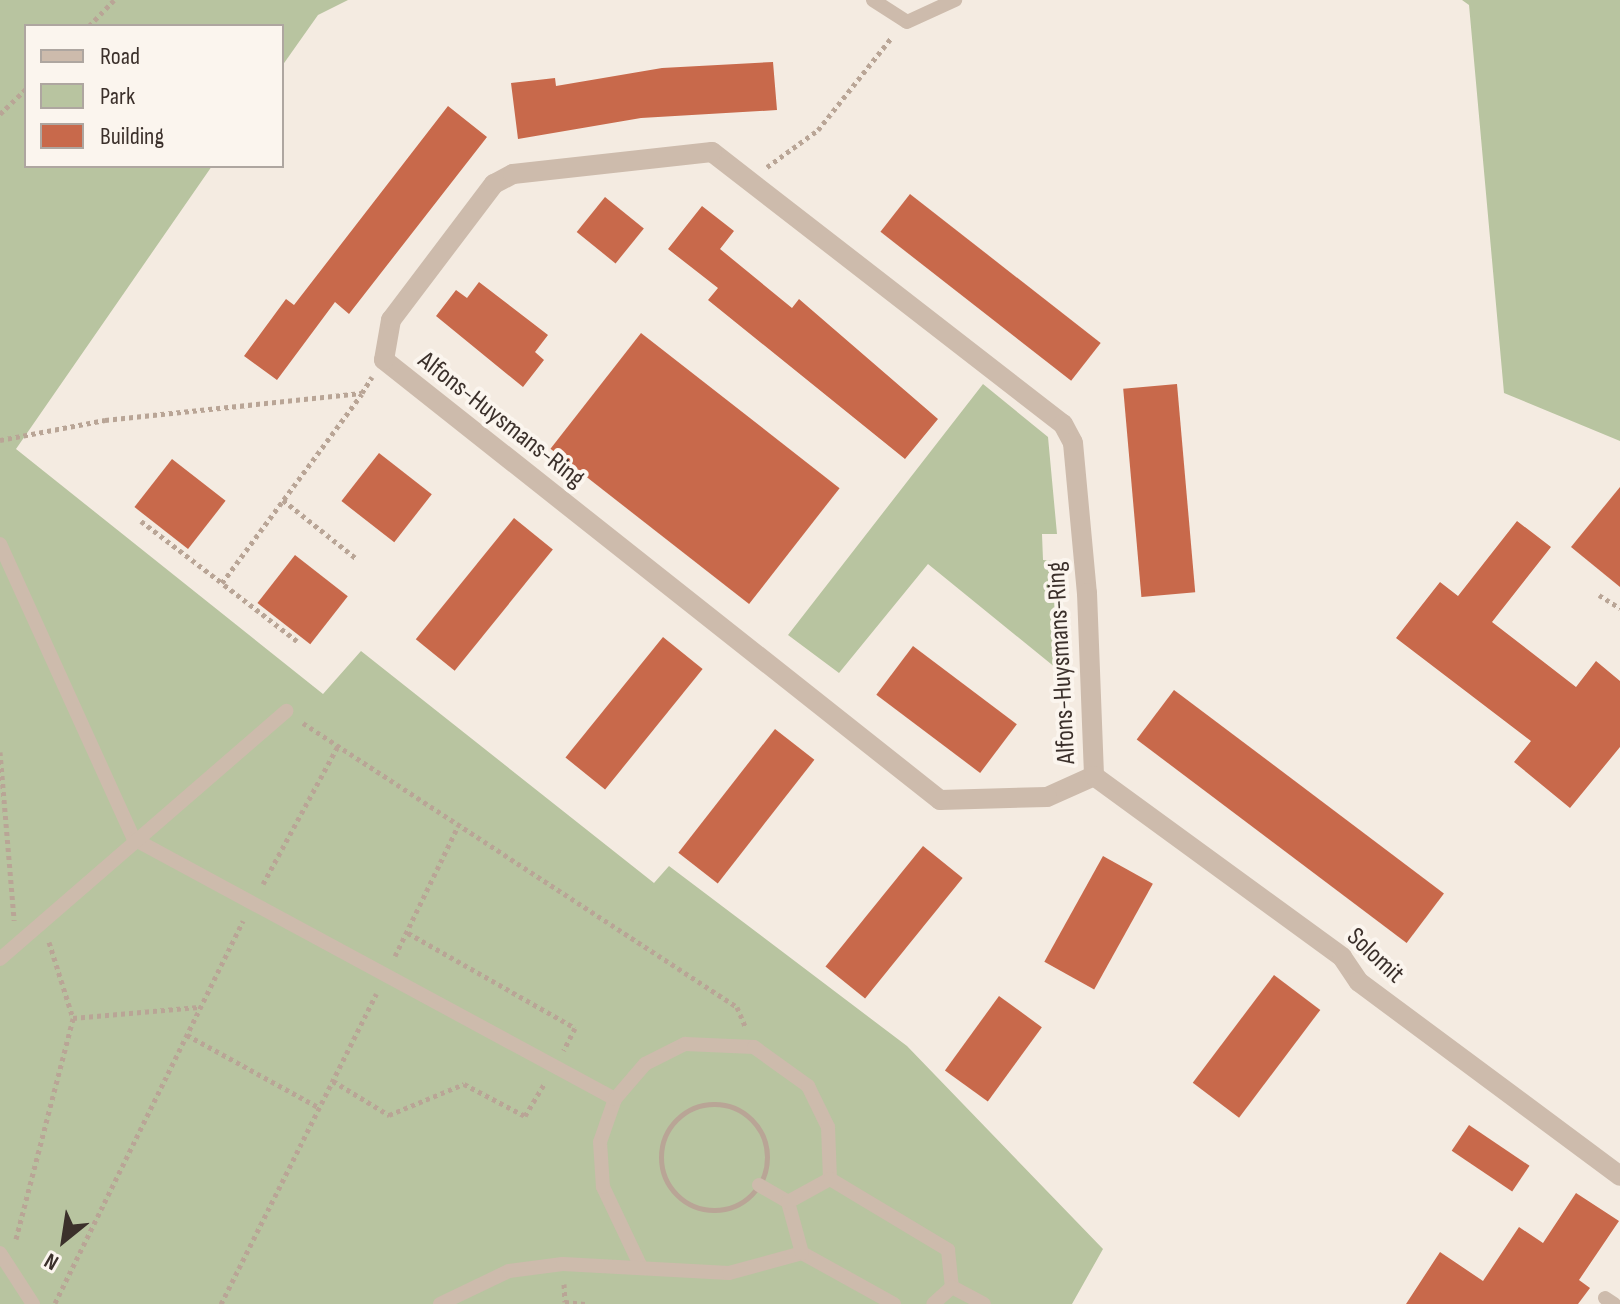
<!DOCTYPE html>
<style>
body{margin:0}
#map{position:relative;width:1620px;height:1304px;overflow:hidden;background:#f4ebe1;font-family:"Sofia Sans Condensed",sans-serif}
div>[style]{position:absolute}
.green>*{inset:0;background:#b8c4a0}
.building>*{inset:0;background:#c8694b;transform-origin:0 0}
.path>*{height:5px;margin-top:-2.5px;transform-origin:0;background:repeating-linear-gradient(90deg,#b9a596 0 4px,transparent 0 8px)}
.path>.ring{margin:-2.5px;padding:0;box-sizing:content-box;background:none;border:5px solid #b9a596;border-radius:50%}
.service>*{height:14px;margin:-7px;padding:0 7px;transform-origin:7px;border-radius:7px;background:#cdbbac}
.minor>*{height:20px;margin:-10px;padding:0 10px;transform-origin:10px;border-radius:10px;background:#cdbbac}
span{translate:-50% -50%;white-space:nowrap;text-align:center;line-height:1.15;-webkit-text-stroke:8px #fbf5ee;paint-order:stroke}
.street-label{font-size:26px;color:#3b302b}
.legend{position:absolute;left:24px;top:24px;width:260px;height:144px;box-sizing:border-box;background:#fbf5ee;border:2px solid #aea6a0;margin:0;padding:10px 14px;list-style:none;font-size:24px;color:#3b302b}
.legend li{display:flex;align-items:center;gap:16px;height:40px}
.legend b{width:40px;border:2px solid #aea6a0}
.north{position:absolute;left:24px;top:1200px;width:80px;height:80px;-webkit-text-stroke:6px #fbf5ee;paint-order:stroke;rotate:210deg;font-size:22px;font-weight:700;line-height:32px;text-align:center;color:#3b302b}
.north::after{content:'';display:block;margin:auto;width:28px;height:36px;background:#3b302b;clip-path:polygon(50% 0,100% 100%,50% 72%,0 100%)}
</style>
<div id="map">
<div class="green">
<i style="clip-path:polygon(0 0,348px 0,318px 15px,282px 66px,282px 26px,26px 26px,26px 166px,212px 166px,16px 449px,323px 694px,361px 651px,654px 883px,669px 866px,907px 1046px,1103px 1249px,1072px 1304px,0 1304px)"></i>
<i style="clip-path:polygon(1462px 0,1620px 0,1620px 441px,1504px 393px,1469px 5px)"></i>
<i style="clip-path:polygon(983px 384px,1048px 437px,1057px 534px,1042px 534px,1043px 560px,1062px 561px,1067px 677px,928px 564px,839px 673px,788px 635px)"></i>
</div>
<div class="building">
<i style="clip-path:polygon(773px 62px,777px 110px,641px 118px,518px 139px,511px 83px,555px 78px,556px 86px,662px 68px)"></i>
<i style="clip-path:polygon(448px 106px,487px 137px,349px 314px,335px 302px,277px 380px,244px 356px,286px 299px,294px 305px)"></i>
<i style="left:910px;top:194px;width:242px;height:48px;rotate:38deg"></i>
<i style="left:605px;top:197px;width:50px;height:45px;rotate:39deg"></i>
<i style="clip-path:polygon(702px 206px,734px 231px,720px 249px,792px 308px,799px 299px,938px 419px,905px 459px,708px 300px,718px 288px,668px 249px)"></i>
<i style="clip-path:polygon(479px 282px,548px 335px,535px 352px,544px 360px,523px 387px,436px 316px,456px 290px,467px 298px)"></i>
<i style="left:641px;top:333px;width:252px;height:147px;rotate:38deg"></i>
<i style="left:1177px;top:384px;width:209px;height:54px;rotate:85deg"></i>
<i style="left:379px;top:453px;width:67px;height:61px;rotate:38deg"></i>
<i style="left:172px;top:459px;width:68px;height:61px;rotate:38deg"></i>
<i style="clip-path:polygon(1620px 487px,1620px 587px,1571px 547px)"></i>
<i style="left:514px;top:518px;width:50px;height:156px;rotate:39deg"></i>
<i style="clip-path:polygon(1517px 521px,1551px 547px,1492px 622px,1576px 687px,1596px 661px,1620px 681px,1620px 747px,1570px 808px,1514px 762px,1531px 741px,1396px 638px,1440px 582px,1458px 596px)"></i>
<i style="left:295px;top:555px;width:67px;height:61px;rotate:38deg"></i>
<i style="left:663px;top:637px;width:51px;height:155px;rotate:39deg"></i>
<i style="left:913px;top:646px;width:130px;height:61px;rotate:37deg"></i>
<i style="left:1174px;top:690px;width:338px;height:62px;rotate:37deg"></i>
<i style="left:775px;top:729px;width:50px;height:157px;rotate:38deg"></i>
<i style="left:923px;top:846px;width:51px;height:155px;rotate:39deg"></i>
<i style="left:1103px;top:856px;width:57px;height:121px;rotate:29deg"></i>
<i style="left:1274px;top:975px;width:58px;height:135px;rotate:37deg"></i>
<i style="left:999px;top:996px;width:53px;height:92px;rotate:36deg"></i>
<i style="left:1469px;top:1125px;width:73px;height:31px;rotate:34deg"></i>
<i style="clip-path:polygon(1576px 1193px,1619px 1221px,1579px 1280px,1590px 1288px,1578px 1304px,1406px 1304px,1440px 1252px,1483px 1281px,1519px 1227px,1543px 1243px)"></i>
</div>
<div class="path">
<i style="left:89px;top:26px;width:36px;rotate:-46deg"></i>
<i style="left:0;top:114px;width:36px;rotate:-44deg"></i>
<i style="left:767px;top:167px;width:63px;rotate:-36deg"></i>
<i style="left:818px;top:130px;width:119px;rotate:-51.5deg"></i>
<i style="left:0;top:440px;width:107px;rotate:-10.8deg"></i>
<i style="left:105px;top:420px;width:258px;rotate:-6deg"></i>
<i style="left:362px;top:393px;width:19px;rotate:-58deg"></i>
<i style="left:283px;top:500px;width:95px;rotate:38.6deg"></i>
<i style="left:141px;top:521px;width:102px;rotate:37.4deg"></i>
<i style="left:1599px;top:595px;width:25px;rotate:32deg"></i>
<i style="left:297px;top:641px;width:95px;rotate:-142.3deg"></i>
<i style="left:222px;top:583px;width:235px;rotate:-53.5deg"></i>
<i style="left:303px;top:723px;width:519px;rotate:33.2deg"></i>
<i style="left:737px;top:1007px;width:23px;rotate:67deg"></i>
<i style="left:0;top:752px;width:169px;rotate:85.2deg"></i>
<i style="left:263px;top:884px;width:157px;rotate:-61.5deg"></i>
<i style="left:408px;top:933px;width:192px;rotate:29.6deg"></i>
<i style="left:575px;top:1028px;width:25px;rotate:117deg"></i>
<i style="left:49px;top:942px;width:80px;rotate:72.5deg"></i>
<i style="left:395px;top:956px;width:144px;rotate:-64.1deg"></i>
<i style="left:187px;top:1035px;width:149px;rotate:28.8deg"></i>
<i style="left:333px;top:1081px;width:66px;rotate:31.3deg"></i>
<i style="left:389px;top:1115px;width:81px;rotate:-22.5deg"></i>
<i style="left:464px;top:1084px;width:69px;rotate:27.7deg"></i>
<i style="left:525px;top:1116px;width:39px;rotate:-59deg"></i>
<i class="ring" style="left:661px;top:1104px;width:101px;height:101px"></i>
<i style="left:16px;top:1239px;width:228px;rotate:-75.5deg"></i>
<i style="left:73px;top:1018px;width:126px;rotate:-5deg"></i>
<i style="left:564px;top:1284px;width:18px;rotate:87deg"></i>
<i style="left:565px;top:1302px;width:20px;rotate:6deg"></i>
<i style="left:55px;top:1303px;width:426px;rotate:-63.8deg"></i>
<i style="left:221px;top:1304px;width:347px;rotate:-63.4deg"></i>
</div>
<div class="service">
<i style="left:873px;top:0;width:40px;rotate:32.9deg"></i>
<i style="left:907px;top:22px;width:53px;rotate:-24.6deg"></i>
<i style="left:0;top:544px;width:324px;rotate:65.6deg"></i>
<i style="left:134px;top:839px;width:547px;rotate:28.39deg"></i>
<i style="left:0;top:959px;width:379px;rotate:-40.9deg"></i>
<i style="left:759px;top:1185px;width:34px;rotate:30deg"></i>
<i style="left:0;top:1253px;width:61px;rotate:57.1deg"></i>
<i style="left:641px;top:1267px;width:89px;rotate:-115.4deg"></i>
<i style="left:603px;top:1187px;width:45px;rotate:-93.8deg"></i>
<i style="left:600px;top:1142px;width:46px;rotate:-70.8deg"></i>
<i style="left:615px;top:1099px;width:46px;rotate:-49.4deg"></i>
<i style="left:645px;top:1064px;width:45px;rotate:-26.6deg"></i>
<i style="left:685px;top:1044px;width:69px;rotate:2.5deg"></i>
<i style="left:754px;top:1047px;width:67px;rotate:35.8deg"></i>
<i style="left:808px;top:1086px;width:46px;rotate:64deg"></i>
<i style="left:828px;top:1127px;width:52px;rotate:87.8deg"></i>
<i style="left:952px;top:1287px;width:36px;rotate:28deg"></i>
<i style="left:1605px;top:1298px;width:11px;rotate:34deg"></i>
<i style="left:440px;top:1304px;width:76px;rotate:-25.6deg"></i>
<i style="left:509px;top:1271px;width:54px;rotate:-7.4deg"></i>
<i style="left:563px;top:1264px;width:166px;rotate:3.1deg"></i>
<i style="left:729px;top:1273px;width:76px;rotate:-15.3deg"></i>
<i style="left:894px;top:1304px;width:105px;rotate:-151deg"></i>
<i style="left:802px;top:1253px;width:53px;rotate:-105.4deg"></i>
<i style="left:788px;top:1202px;width:48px;rotate:-28.7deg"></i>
<i style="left:830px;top:1179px;width:138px;rotate:31deg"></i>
<i style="left:948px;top:1250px;width:37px;rotate:84deg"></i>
<i style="left:952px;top:1287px;width:25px;rotate:138deg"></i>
</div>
<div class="minor">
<i style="left:712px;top:152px;width:444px;rotate:37.8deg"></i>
<i style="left:1063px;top:424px;width:21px;rotate:62deg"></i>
<i style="left:1073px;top:443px;width:151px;rotate:84.7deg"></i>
<i style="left:1087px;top:593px;width:183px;rotate:87.8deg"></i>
<i style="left:1094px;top:776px;width:51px;rotate:155.9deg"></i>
<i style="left:1047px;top:797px;width:107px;rotate:178.4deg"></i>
<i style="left:940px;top:800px;width:709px;rotate:-141.64deg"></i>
<i style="left:384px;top:360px;width:41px;rotate:-80.1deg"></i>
<i style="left:391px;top:320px;width:171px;rotate:-52.9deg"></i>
<i style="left:494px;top:184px;width:21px;rotate:-28deg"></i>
<i style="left:513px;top:174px;width:200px;rotate:-6.3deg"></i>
<i style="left:1094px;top:776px;width:307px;rotate:36.1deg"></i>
<i style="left:1342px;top:957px;width:30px;rotate:56deg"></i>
<i style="left:1359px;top:982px;width:325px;rotate:36.6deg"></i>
</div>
<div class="street-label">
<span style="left:501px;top:420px;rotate:38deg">Alfons-Huysmans-Ring</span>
<span style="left:1062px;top:663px;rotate:-93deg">Alfons-Huysmans-Ring</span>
<span style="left:1375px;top:956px;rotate:43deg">Solomit</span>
</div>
<ul class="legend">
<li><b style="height:10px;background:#cdbbac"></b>Road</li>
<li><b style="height:22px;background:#b8c4a0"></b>Park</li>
<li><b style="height:22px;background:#c8694b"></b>Building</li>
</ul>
<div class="north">N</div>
</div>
